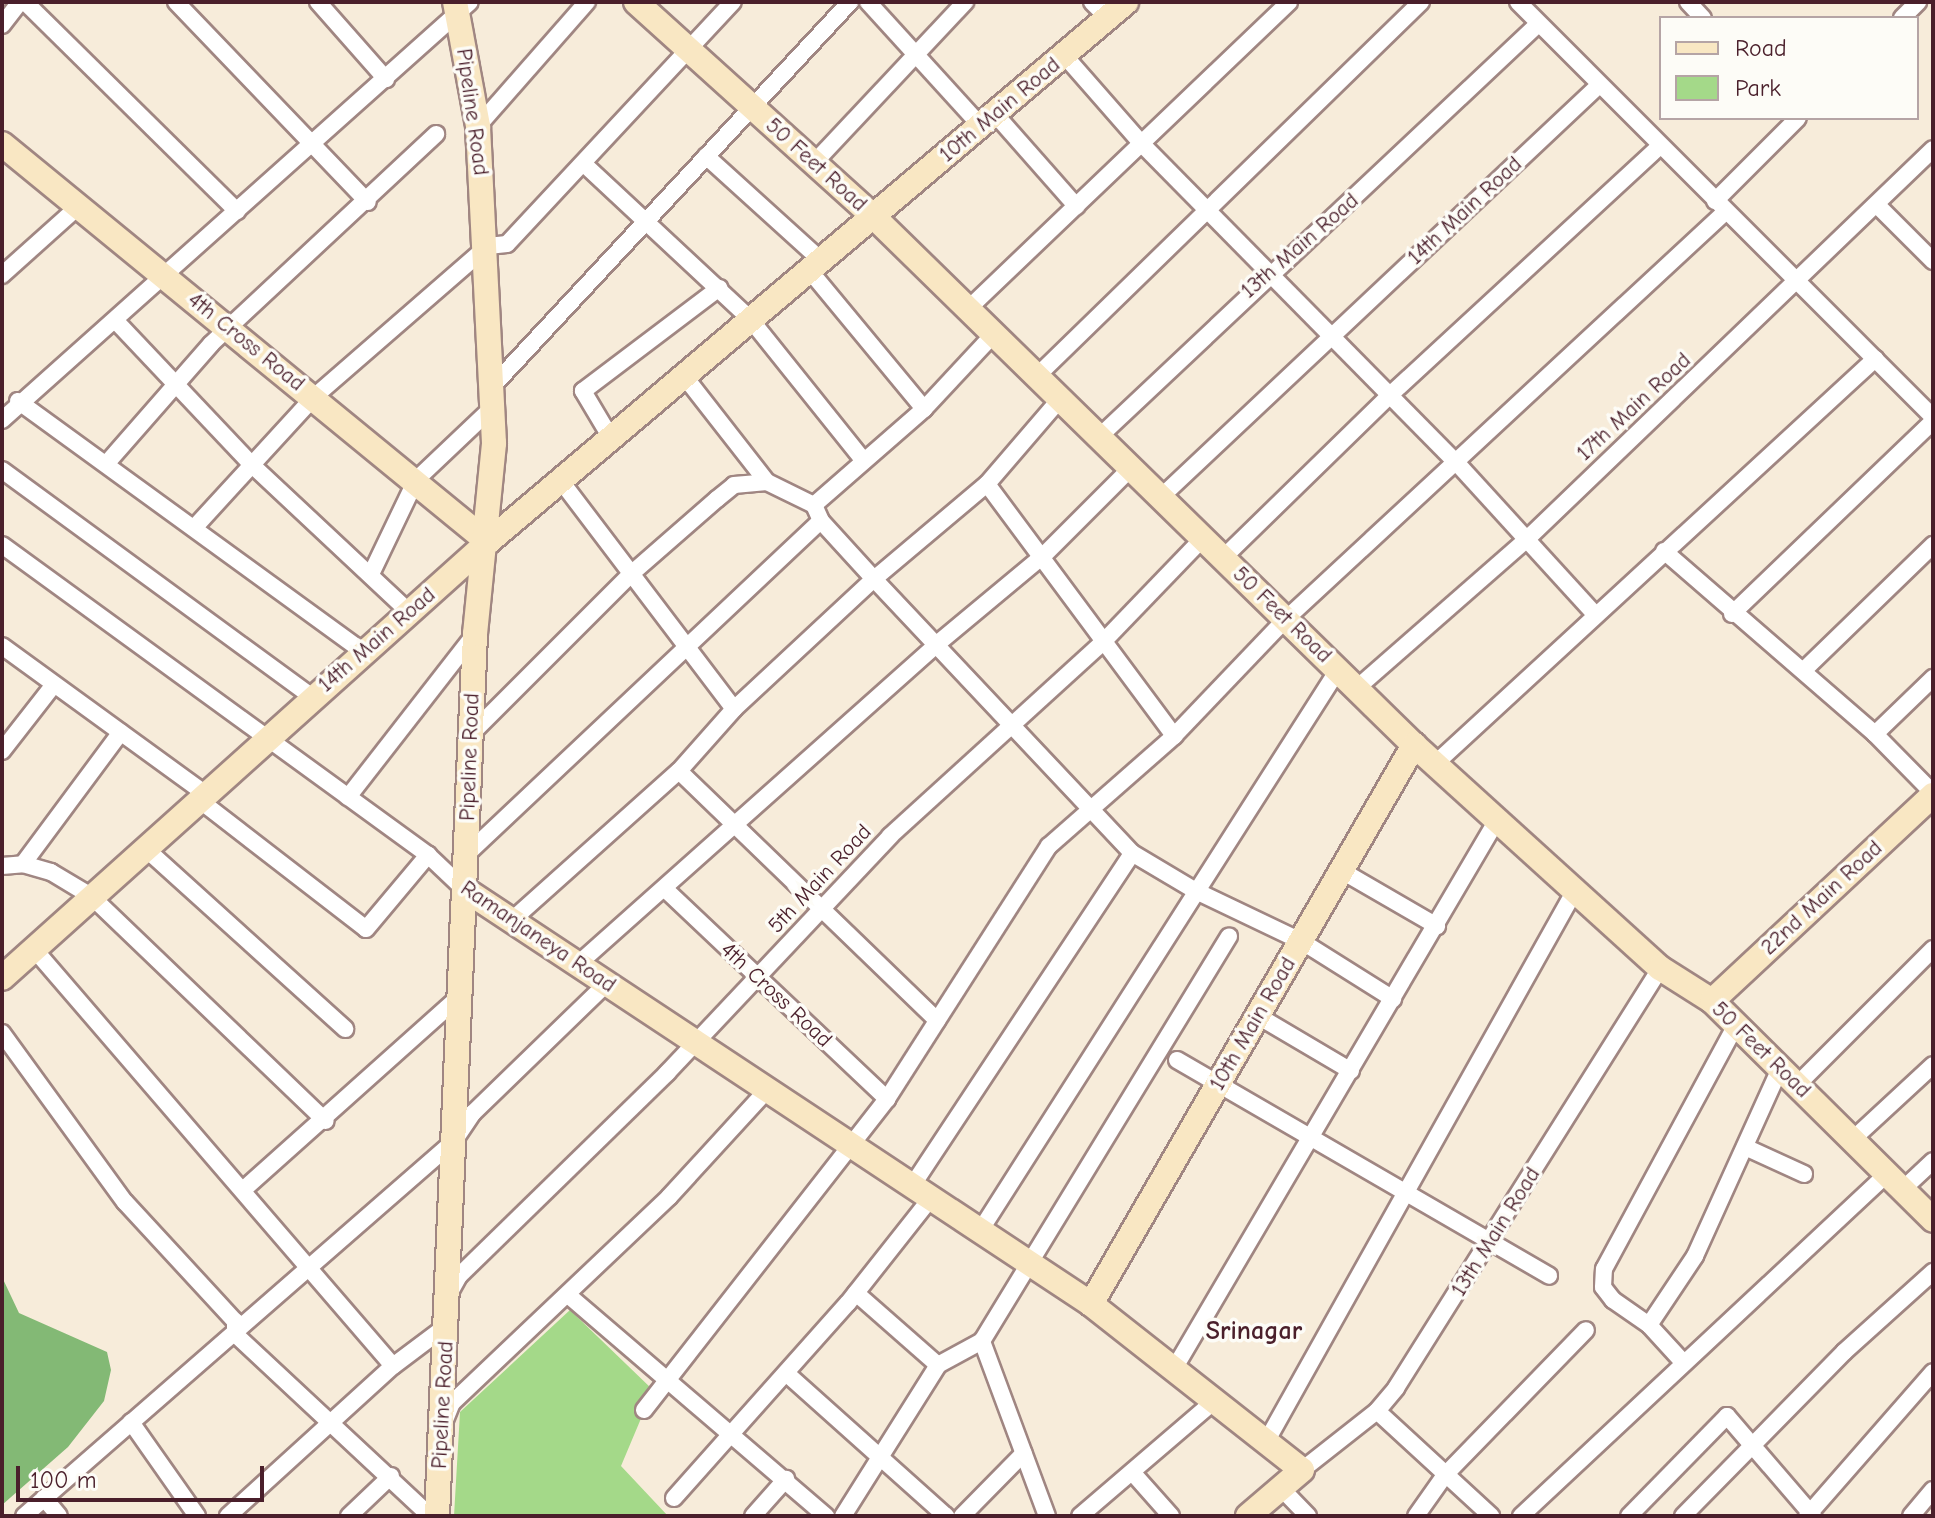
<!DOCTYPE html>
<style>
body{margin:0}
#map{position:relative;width:1935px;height:1518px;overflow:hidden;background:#f7ecda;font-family:"Comic Neue",sans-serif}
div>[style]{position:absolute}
.green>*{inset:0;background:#a4d989}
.forest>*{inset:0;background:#83b975}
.roads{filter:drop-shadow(2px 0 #a08682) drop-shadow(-2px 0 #a08682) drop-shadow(0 2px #a08682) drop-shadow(0 -2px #a08682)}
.street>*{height:16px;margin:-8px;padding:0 8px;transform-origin:8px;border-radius:8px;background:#fff}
.secondary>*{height:24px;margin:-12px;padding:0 12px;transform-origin:12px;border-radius:12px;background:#f9e7c3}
span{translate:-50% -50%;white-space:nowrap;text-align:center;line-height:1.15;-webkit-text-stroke:7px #fdfcf7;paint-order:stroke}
.street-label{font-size:22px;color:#4a1f2b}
.quarter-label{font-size:26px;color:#4a1f2b;font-weight:700}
.frame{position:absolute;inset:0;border:4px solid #4a1f2b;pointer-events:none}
.legend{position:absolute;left:1659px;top:16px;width:260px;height:104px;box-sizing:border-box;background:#fdfcf7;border:2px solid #b5a4a5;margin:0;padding:10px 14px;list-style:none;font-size:24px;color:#4a1f2b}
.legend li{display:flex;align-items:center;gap:16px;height:40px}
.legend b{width:40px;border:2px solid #b5a4a5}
.scale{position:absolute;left:16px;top:1466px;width:248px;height:36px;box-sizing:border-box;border:4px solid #4a1f2b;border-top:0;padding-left:10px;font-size:24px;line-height:28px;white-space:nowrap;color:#4a1f2b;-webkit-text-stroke:6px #fdfcf7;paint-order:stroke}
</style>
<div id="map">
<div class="green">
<i style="clip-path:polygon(570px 1310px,653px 1390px,621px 1466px,668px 1516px,454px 1516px,460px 1412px)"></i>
</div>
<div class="forest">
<i style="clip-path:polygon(2px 1277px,19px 1313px,107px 1352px,111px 1370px,104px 1401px,68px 1447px,2px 1505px)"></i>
</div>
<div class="roads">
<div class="street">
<i style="left:25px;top:2px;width:298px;rotate:44.6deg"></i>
<i style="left:176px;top:2px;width:277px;rotate:46.2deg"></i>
<i style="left:318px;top:2px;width:103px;rotate:48.6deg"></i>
<i style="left:868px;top:2px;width:168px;rotate:47.7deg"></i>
<i style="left:1092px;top:2px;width:23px;rotate:45deg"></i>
<i style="left:1518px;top:2px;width:587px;rotate:45deg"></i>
<i style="left:1688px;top:2px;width:22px;rotate:47deg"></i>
<i style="left:1902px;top:18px;width:23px;rotate:-45deg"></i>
<i style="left:2px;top:25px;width:29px;rotate:-52deg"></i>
<i style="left:1064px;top:55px;width:117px;rotate:48.8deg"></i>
<i style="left:1141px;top:143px;width:448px;rotate:45.4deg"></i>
<i style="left:1456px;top:462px;width:206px;rotate:47.6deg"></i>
<i style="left:995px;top:114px;width:123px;rotate:48.6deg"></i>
<i style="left:478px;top:126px;width:165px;rotate:-48.7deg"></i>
<i style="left:706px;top:156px;width:156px;rotate:42.2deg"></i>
<i style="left:814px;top:163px;width:221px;rotate:-46.8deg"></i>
<i style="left:584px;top:164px;width:229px;rotate:43deg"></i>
<i style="left:751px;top:320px;width:179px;rotate:51.3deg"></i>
<i style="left:1715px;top:201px;width:117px;rotate:-45deg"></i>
<i style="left:1878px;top:206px;width:78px;rotate:45deg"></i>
<i style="left:810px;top:271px;width:179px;rotate:50.4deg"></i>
<i style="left:2px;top:275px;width:103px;rotate:-41.9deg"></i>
<i style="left:968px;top:309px;width:444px;rotate:-43.7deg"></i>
<i style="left:115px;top:320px;width:198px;rotate:46.6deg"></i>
<i style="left:251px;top:464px;width:216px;rotate:43.1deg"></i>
<i style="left:1037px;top:376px;width:536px;rotate:-44.24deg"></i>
<i style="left:685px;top:377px;width:133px;rotate:52deg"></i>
<i style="left:767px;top:482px;width:52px;rotate:26.1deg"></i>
<i style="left:814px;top:505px;width:17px;rotate:66deg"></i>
<i style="left:821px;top:521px;width:79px;rotate:47.6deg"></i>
<i style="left:874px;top:579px;width:376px;rotate:46.7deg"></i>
<i style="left:1132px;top:853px;width:74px;rotate:30.7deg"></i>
<i style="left:1196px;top:891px;width:116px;rotate:25.5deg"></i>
<i style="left:1301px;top:941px;width:109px;rotate:32.2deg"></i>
<i style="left:489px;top:390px;width:530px;rotate:-47.06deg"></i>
<i style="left:18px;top:401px;width:427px;rotate:36deg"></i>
<i style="left:2px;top:420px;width:627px;rotate:-41.77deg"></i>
<i style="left:1099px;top:437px;width:603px;rotate:-43.25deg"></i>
<i style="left:611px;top:438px;width:55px;rotate:-120.8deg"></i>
<i style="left:583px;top:391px;width:171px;rotate:-37.1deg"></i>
<i style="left:107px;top:463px;width:158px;rotate:-48.8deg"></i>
<i style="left:211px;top:344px;width:308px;rotate:-43deg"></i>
<i style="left:2px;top:470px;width:384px;rotate:36.2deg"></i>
<i style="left:561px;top:481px;width:286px;rotate:52.8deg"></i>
<i style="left:987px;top:484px;width:314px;rotate:53.4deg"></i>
<i style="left:1161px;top:497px;width:600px;rotate:-43.24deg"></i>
<i style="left:814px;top:505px;width:146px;rotate:-41.1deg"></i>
<i style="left:924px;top:409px;width:103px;rotate:-47deg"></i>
<i style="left:194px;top:528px;width:178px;rotate:-47.5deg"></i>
<i style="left:314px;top:397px;width:230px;rotate:-41deg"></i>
<i style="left:488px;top:246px;width:19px;rotate:-6deg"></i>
<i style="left:507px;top:244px;width:331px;rotate:-47deg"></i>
<i style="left:2px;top:545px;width:527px;rotate:36.04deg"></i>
<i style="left:428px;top:855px;width:50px;rotate:43.4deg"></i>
<i style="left:1664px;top:551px;width:279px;rotate:40.9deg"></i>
<i style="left:1875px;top:734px;width:83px;rotate:45.5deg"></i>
<i style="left:1223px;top:558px;width:232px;rotate:-44.3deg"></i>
<i style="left:1389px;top:396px;width:367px;rotate:-42.7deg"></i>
<i style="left:371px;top:574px;width:104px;rotate:-64.4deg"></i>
<i style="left:416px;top:480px;width:105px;rotate:-43.5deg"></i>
<i style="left:1732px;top:614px;width:279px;rotate:-43.8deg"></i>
<i style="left:2px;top:646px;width:250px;rotate:36deg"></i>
<i style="left:1804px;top:670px;width:180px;rotate:-44.1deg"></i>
<i style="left:1357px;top:688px;width:225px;rotate:-41.2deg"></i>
<i style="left:1526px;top:540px;width:564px;rotate:-43.85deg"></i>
<i style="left:1875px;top:734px;width:81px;rotate:-44deg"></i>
<i style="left:470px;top:735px;width:228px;rotate:-45deg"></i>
<i style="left:631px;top:574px;width:114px;rotate:-41.1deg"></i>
<i style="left:717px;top:499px;width:22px;rotate:-39deg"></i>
<i style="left:734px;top:485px;width:33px;rotate:-5deg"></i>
<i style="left:2px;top:751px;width:81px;rotate:-52deg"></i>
<i style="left:1436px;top:763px;width:597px;rotate:-42.62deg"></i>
<i style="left:679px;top:771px;width:359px;rotate:44deg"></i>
<i style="left:348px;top:797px;width:207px;rotate:-52.1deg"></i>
<i style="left:198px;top:799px;width:212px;rotate:37.7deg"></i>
<i style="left:366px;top:929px;width:97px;rotate:-50deg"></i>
<i style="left:145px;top:848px;width:270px;rotate:42.1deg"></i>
<i style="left:466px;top:855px;width:487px;rotate:-43.3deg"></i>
<i style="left:23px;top:864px;width:164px;rotate:-53.4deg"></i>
<i style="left:2px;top:866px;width:21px;rotate:-5deg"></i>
<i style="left:23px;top:864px;width:29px;rotate:16deg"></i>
<i style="left:51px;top:872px;width:47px;rotate:31deg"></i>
<i style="left:91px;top:896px;width:325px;rotate:43.8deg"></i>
<i style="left:1342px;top:871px;width:110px;rotate:30.1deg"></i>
<i style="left:665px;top:889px;width:306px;rotate:43.4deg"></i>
<i style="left:511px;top:921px;width:225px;rotate:-41.8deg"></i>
<i style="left:679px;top:771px;width:83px;rotate:-48.4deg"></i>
<i style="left:734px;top:709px;width:191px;rotate:-42.9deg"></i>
<i style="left:874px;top:579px;width:148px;rotate:-40.1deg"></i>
<i style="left:987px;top:484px;width:112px;rotate:-49.3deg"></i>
<i style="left:34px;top:949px;width:550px;rotate:49.27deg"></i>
<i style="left:577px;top:965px;width:482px;rotate:-41.7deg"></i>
<i style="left:937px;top:644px;width:139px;rotate:-39.8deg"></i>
<i style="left:1044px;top:555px;width:123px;rotate:-45deg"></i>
<i style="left:1258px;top:1016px;width:108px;rotate:30.6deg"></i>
<i style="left:2px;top:1033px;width:209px;rotate:54deg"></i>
<i style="left:125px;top:1202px;width:162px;rotate:47.3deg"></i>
<i style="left:235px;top:1321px;width:13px;rotate:90deg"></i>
<i style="left:235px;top:1334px;width:267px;rotate:43deg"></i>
<i style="left:1177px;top:1060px;width:430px;rotate:30.1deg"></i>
<i style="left:1798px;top:1084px;width:191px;rotate:-45deg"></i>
<i style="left:1852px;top:1140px;width:110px;rotate:-42.8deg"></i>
<i style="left:1745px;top:1147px;width:65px;rotate:24.6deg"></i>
<i style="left:912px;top:1186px;width:399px;rotate:-56.5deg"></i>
<i style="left:243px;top:1190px;width:290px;rotate:-41.8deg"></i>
<i style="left:1902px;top:1190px;width:42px;rotate:-43.1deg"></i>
<i style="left:980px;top:1231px;width:665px;rotate:-57.46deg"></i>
<i style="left:450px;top:1292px;width:18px;rotate:-61deg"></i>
<i style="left:459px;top:1276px;width:291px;rotate:-44.3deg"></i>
<i style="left:667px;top:1073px;width:325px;rotate:-46.7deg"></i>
<i style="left:890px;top:836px;width:290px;rotate:-42.3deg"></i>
<i style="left:1104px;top:641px;width:143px;rotate:-46.1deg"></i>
<i style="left:856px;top:1293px;width:109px;rotate:41.3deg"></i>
<i style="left:568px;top:1295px;width:340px;rotate:40.6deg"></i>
<i style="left:1649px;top:1325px;width:83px;rotate:-56.3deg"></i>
<i style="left:1695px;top:1256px;width:205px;rotate:-65.6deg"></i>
<i style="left:1682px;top:1361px;width:49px;rotate:-132.5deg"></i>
<i style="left:1649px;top:1325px;width:44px;rotate:-145.2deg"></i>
<i style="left:1613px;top:1300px;width:16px;rotate:-128deg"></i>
<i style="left:1603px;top:1287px;width:18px;rotate:-87deg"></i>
<i style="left:1604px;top:1269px;width:277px;rotate:-61.6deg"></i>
<i style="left:1174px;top:1369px;width:637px;rotate:-59.53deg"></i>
<i style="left:786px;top:1373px;width:215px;rotate:41.8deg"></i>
<i style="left:644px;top:1410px;width:395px;rotate:-52deg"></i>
<i style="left:887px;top:1099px;width:300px;rotate:-57.4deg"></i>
<i style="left:1049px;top:846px;width:167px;rotate:-41.3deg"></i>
<i style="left:1174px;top:736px;width:162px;rotate:-46.3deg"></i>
<i style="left:1286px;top:619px;width:599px;rotate:-42.83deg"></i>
<i style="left:1377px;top:1411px;width:155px;rotate:42.6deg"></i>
<i style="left:445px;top:1420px;width:18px;rotate:-68deg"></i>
<i style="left:452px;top:1403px;width:299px;rotate:-43.5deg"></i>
<i style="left:669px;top:1197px;width:145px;rotate:-47.5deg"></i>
<i style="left:131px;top:1422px;width:115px;rotate:54.9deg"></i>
<i style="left:1266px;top:1442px;width:630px;rotate:-60.75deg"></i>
<i style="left:1302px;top:1470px;width:95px;rotate:-38.2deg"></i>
<i style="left:1377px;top:1411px;width:30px;rotate:-50deg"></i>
<i style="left:1396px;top:1388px;width:496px;rotate:-57.8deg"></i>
<i style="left:1132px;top:1472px;width:59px;rotate:48.4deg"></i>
<i style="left:1281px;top:1488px;width:39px;rotate:46deg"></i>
<i style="left:44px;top:1498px;width:23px;rotate:50deg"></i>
<i style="left:674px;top:1498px;width:261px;rotate:-48.3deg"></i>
<i style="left:848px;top:1303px;width:134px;rotate:-51.7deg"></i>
<i style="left:24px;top:1516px;width:571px;rotate:-41.09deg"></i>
<i style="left:454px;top:1141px;width:34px;rotate:-56deg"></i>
<i style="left:473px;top:1113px;width:185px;rotate:-44.1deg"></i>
<i style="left:228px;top:1516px;width:223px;rotate:-42.3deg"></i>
<i style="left:393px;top:1366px;width:66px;rotate:-37deg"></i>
<i style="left:349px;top:1516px;width:58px;rotate:-43.6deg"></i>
<i style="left:753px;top:1516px;width:50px;rotate:-48.3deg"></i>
<i style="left:843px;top:1516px;width:178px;rotate:-57.8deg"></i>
<i style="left:938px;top:1365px;width:50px;rotate:-28.6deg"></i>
<i style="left:962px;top:1516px;width:88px;rotate:-45.5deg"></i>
<i style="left:1047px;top:1516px;width:187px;rotate:-110.4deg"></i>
<i style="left:982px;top:1341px;width:474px;rotate:-58.6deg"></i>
<i style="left:1080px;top:1516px;width:177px;rotate:-40.6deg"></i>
<i style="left:1416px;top:1516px;width:50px;rotate:-54.7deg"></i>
<i style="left:1445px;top:1475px;width:202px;rotate:-45.8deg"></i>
<i style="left:1521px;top:1516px;width:501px;rotate:-43.06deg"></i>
<i style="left:1629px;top:1516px;width:140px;rotate:-45.6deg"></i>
<i style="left:1727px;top:1416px;width:132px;rotate:49.3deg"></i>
<i style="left:1683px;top:1516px;width:230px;rotate:-45.5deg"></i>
<i style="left:1844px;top:1352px;width:120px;rotate:-42deg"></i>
<i style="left:1807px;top:1516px;width:191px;rotate:-48.8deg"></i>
<i style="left:1911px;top:1516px;width:34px;rotate:-50deg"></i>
</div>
<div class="secondary">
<i style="left:636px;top:2px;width:321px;rotate:42.1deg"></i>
<i style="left:874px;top:217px;width:755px;rotate:44.36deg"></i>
<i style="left:1414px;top:745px;width:332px;rotate:42.2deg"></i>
<i style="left:1660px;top:968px;width:62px;rotate:32.4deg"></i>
<i style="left:1712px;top:1001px;width:311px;rotate:44.7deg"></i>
<i style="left:2px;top:144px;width:628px;rotate:39.32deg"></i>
<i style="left:464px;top:889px;width:752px;rotate:33.5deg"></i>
<i style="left:1091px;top:1304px;width:268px;rotate:38.2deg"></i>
<i style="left:1302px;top:1470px;width:71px;rotate:139.6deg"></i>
<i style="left:2px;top:978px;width:653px;rotate:-41.9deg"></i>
<i style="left:488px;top:542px;width:836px;rotate:-40.24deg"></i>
<i style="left:1712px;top:1001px;width:302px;rotate:-43deg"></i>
<i style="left:1091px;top:1304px;width:646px;rotate:-59.98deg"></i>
<i style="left:437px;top:1516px;width:883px;rotate:-87.53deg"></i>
<i style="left:475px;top:634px;width:192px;rotate:-84.3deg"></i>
<i style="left:494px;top:443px;width:317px;rotate:-92.9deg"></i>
<i style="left:478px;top:126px;width:126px;rotate:-100.5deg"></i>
</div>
</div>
<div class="street-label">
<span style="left:1000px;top:110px;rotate:-40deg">10th Main Road</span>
<span style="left:472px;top:112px;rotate:82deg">Pipeline Road</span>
<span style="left:816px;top:165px;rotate:42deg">50 Feet Road</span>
<span style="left:1465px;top:211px;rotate:-43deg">14th Main Road</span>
<span style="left:1300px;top:246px;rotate:-41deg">13th Main Road</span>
<span style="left:246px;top:342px;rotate:39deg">4th Cross Road</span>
<span style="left:1634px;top:407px;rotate:-43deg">17th Main Road</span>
<span style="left:1282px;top:615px;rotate:44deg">50 Feet Road</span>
<span style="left:377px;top:640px;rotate:-41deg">14th Main Road</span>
<span style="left:470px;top:757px;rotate:-88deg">Pipeline Road</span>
<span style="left:820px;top:879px;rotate:-47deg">5th Main Road</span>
<span style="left:1822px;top:898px;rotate:-43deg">22nd Main Road</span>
<span style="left:538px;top:937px;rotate:34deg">Ramanjaneya Road</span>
<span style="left:776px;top:995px;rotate:43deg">4th Cross Road</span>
<span style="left:1253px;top:1024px;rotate:-60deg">10th Main Road</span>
<span style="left:1761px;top:1050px;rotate:44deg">50 Feet Road</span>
<span style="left:1496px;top:1232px;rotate:-58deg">13th Main Road</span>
<span style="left:443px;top:1405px;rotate:-87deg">Pipeline Road</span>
</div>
<div class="quarter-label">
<span style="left:1254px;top:1332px">Srinagar</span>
</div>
<div class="frame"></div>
<ul class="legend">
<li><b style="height:10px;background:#f9e7c3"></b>Road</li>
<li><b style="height:22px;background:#a4d989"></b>Park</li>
</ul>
<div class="scale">100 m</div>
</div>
